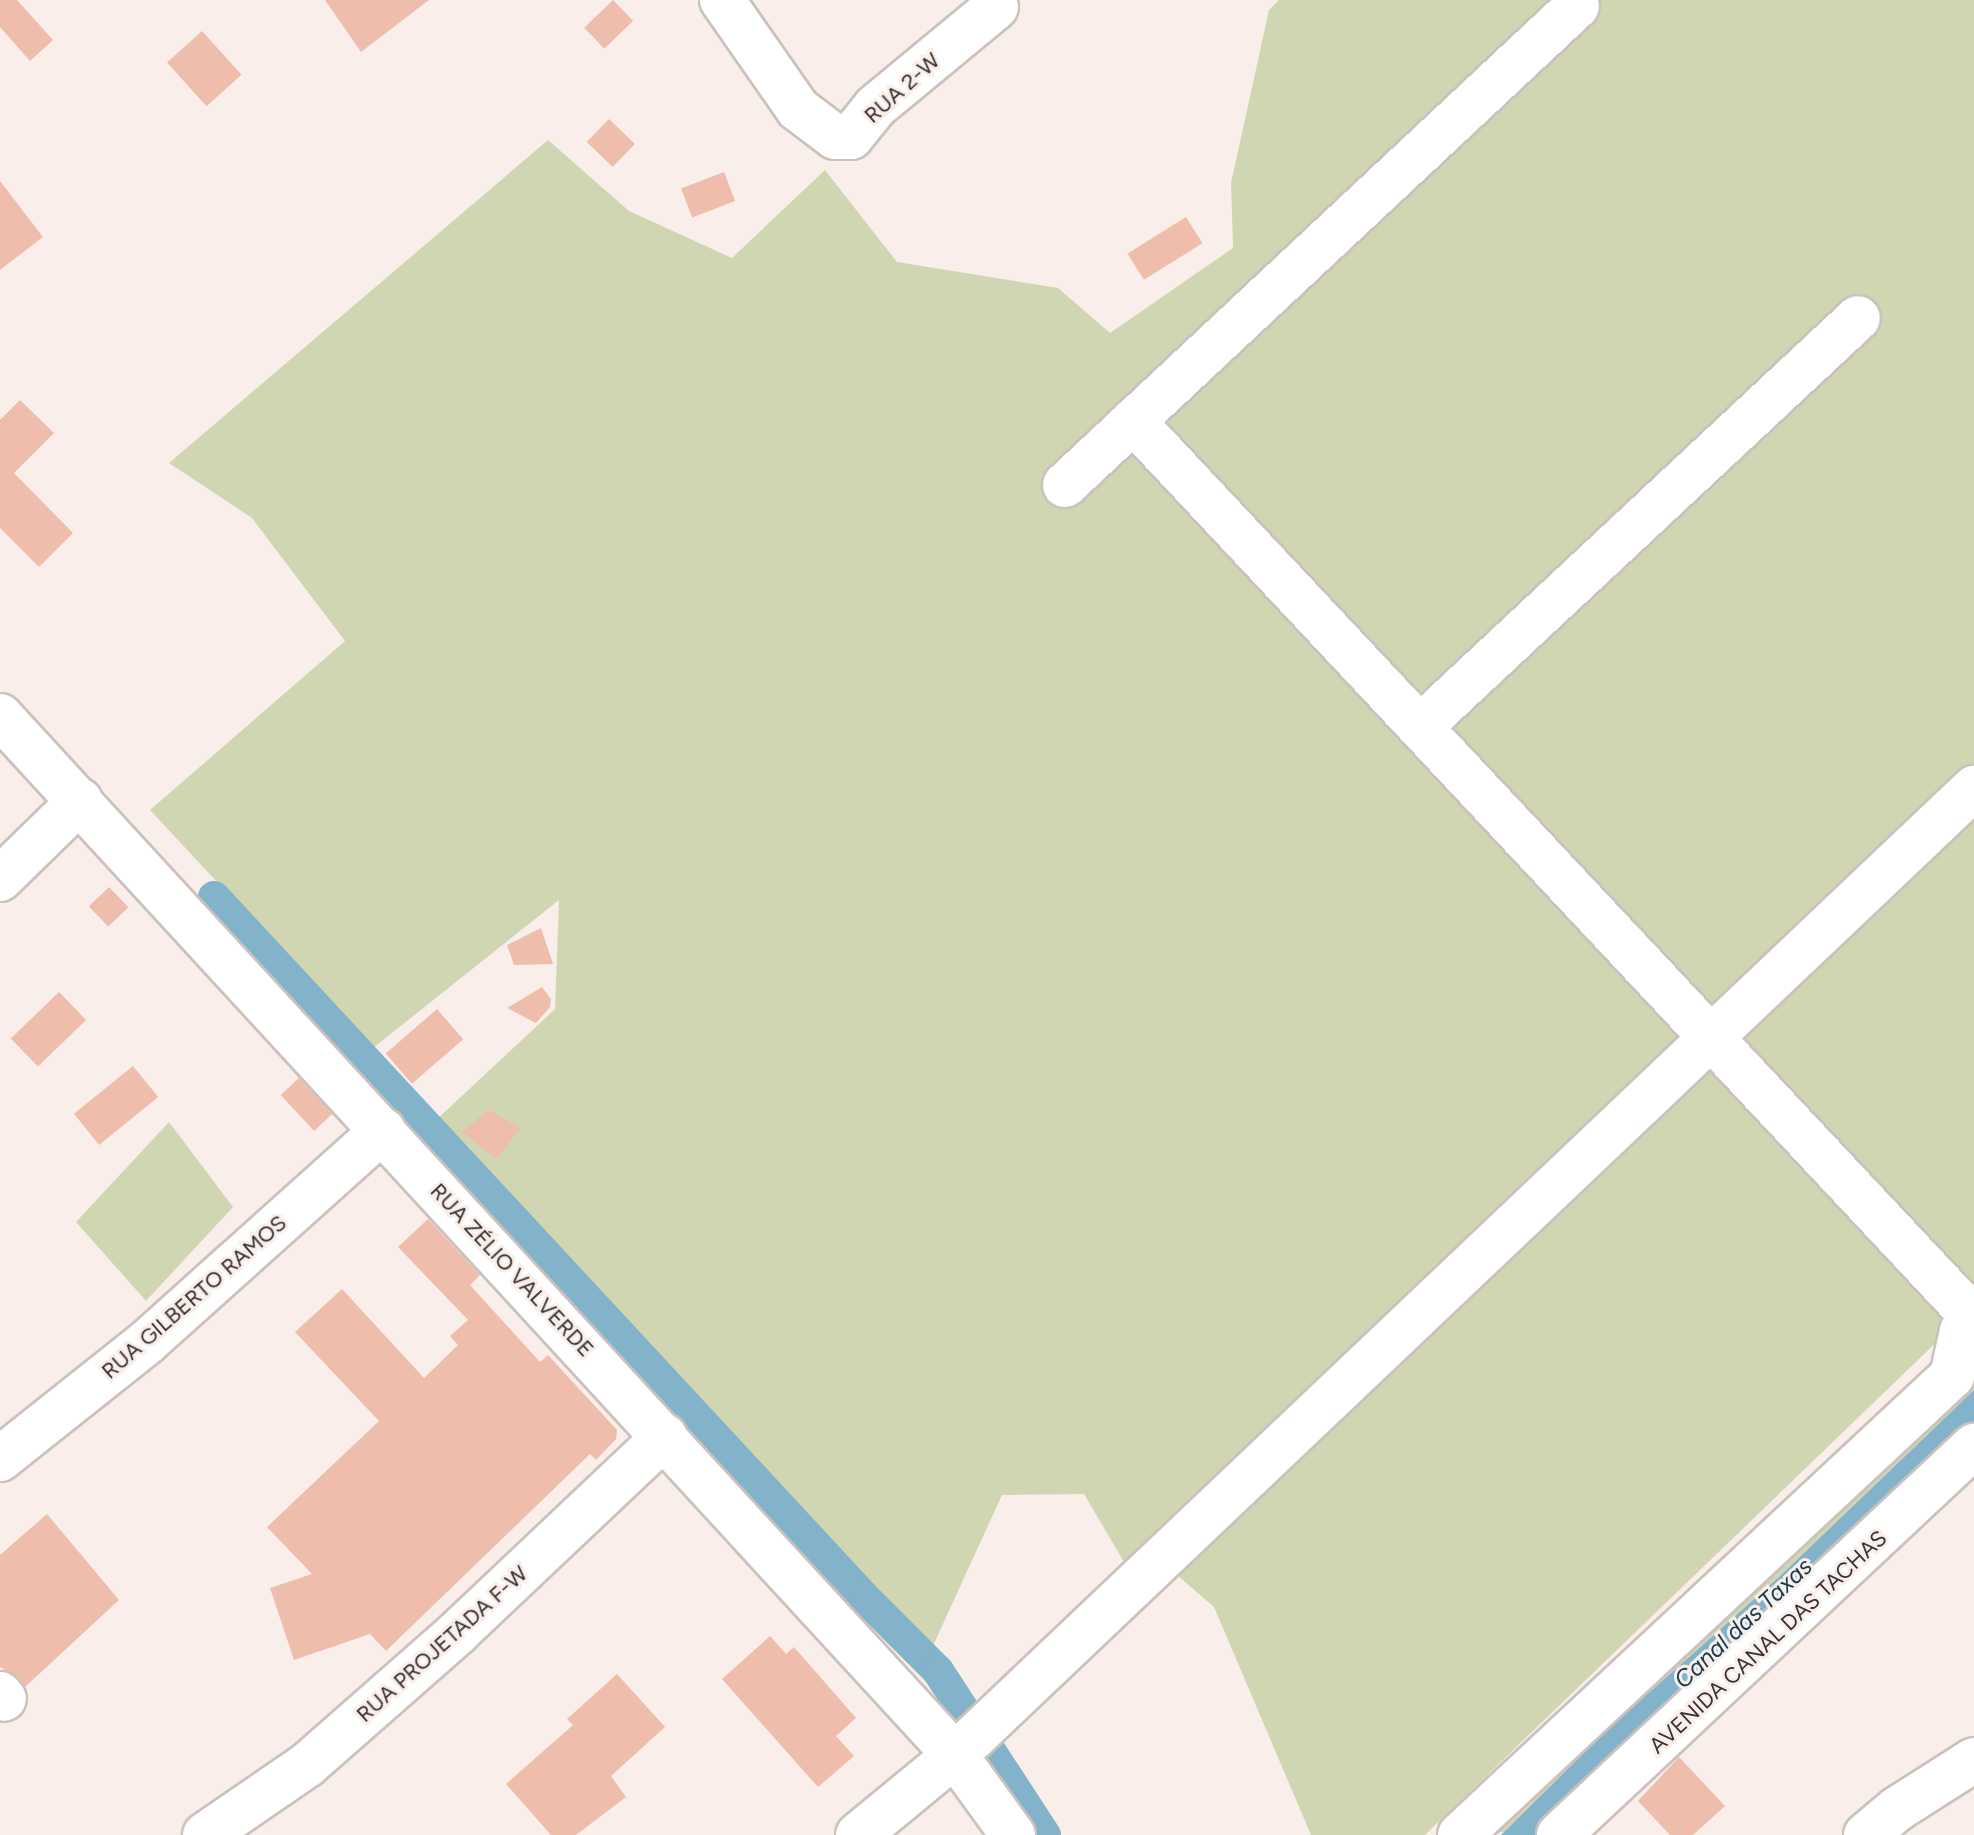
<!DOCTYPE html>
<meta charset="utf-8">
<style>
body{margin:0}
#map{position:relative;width:1974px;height:1835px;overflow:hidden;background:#f9eeea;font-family:Figtree,sans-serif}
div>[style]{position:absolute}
.green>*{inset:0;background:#d1d6b2}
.water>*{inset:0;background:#82b3ca}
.canal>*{height:32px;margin:-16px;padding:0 16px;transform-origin:16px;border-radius:16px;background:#82b3ca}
.building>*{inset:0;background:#eebdab;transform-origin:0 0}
.roads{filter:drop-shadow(2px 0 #cbc1bd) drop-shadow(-2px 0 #cbc1bd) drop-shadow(0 2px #cbc1bd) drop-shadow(0 -2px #cbc1bd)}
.minor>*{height:44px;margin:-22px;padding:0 22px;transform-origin:22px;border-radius:22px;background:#fff}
span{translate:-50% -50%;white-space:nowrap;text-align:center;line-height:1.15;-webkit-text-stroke:6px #f9eeea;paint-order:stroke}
.street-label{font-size:22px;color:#373231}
.water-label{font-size:24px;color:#143e50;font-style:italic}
</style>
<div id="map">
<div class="green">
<i style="clip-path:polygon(1279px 0,1974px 0,1974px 1306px,1425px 1835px,1311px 1835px,1214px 1607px,1162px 1562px,1124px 1562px,1084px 1494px,1002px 1495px,932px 1648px,434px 1122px,555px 1009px,559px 900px,353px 1064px,200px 901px,218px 883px,150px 810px,345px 641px,252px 518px,169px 463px,548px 140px,629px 211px,732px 258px,825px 170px,897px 262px,1058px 288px,1110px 333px,1233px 248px,1231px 183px,1269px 10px)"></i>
<i style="clip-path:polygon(169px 1122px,233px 1207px,146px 1301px,76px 1222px)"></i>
<i style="clip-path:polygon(1974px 1374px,1974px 1390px,1779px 1577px,1606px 1731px,1504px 1832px,1479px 1835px)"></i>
</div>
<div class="water">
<i style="clip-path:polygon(1974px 1390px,1974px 1426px,1647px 1736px,1536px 1835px,1501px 1835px,1606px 1731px,1779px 1577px)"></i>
</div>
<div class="canal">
<i style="left:214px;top:897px;width:955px;rotate:47.12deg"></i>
<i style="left:864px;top:1597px;width:105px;rotate:45deg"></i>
<i style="left:938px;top:1671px;width:196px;rotate:56.9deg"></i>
</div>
<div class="building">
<i style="clip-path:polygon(0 0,17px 0,53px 40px,30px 61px,0 27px)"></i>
<i style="clip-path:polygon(325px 0,429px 0,361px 52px)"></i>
<i style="left:613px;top:0;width:29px;height:40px;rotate:46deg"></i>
<i style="left:202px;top:31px;width:59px;height:47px;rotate:48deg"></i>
<i style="left:609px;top:119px;width:36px;height:32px;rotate:44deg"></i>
<i style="left:724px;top:172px;width:31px;height:46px;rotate:69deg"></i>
<i style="clip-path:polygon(0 181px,43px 237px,0 270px)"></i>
<i style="left:1186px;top:217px;width:31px;height:69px;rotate:58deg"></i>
<i style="clip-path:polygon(20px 400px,54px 433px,14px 473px,73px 533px,39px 567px,0 528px,0 420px)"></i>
<i style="left:109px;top:887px;width:28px;height:28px;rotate:46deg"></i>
<i style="clip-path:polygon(541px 928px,553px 964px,514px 965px,507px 945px)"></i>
<i style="clip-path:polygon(542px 987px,551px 999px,550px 1007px,536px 1023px,507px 1008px)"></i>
<i style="left:59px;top:992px;width:39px;height:67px;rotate:46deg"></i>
<i style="left:437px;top:1009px;width:40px;height:68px;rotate:49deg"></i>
<i style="left:133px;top:1066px;width:40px;height:76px;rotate:51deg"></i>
<i style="left:299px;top:1078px;width:49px;height:25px;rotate:47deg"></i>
<i style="clip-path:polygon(488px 1110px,521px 1128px,496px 1159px,462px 1132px)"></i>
<i style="clip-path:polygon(428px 1219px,480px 1275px,470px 1285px,540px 1362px,548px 1355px,617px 1430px,616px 1439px,596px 1460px,590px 1454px,386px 1651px,370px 1634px,294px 1660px,270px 1588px,312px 1574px,267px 1527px,379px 1421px,295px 1332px,342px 1289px,424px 1378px,458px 1345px,450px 1336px,468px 1320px,398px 1247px)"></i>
<i style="clip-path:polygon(47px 1514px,119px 1600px,25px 1687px,19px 1678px,0 1667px,0 1555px)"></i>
<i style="clip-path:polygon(770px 1636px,786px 1654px,794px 1647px,856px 1718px,836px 1736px,854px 1756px,818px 1787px,722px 1679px)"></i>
<i style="clip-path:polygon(617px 1674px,665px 1727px,611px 1776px,626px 1797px,576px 1835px,551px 1835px,506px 1784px,573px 1725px,567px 1719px)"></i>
<i style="clip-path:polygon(1679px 1757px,1725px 1806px,1693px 1835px,1670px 1835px,1638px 1801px)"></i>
</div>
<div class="roads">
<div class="minor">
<i style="left:722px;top:0;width:133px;rotate:55.1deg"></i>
<i style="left:798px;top:109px;width:46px;rotate:37.1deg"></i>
<i style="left:835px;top:137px;width:16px"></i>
<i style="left:851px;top:137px;width:38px;rotate:-51deg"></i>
<i style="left:875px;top:107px;width:157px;rotate:-39.6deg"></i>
<i style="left:1133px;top:421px;width:1230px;rotate:46.85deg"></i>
<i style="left:1065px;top:485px;width:701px;rotate:-43.09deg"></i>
<i style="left:0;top:716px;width:1411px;rotate:47.41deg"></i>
<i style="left:955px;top:1755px;width:99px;rotate:54.1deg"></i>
<i style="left:1420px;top:727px;width:599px;rotate:-43.04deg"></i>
<i style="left:0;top:879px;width:112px;rotate:-44.3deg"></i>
<i style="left:0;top:1459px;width:188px;rotate:-38.5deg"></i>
<i style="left:147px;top:1342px;width:317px;rotate:-41.9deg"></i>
<i style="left:0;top:1694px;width:6px;rotate:51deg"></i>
<i style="left:205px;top:1835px;width:124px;rotate:-34.5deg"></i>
<i style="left:307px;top:1765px;width:200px;rotate:-41.3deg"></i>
<i style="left:457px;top:1633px;width:286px;rotate:-43.4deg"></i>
<i style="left:858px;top:1835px;width:126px;rotate:-39.5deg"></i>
<i style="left:955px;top:1755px;width:1405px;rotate:-43.5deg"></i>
<i style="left:1460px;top:1835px;width:673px;rotate:-43.01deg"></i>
<i style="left:1952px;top:1376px;width:46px;rotate:-77.5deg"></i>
<i style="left:1962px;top:1331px;width:16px;rotate:-43deg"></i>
<i style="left:1559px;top:1835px;width:569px;rotate:-43.15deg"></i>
<i style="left:1866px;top:1835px;width:40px;rotate:-40deg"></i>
<i style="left:1897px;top:1809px;width:91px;rotate:-32.5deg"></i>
</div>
</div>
<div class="street-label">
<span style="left:902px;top:88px;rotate:-42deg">RUA 2-W</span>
<span style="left:512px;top:1270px;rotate:47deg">RUA ZÉLIO VALVERDE</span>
<span style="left:194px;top:1297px;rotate:-41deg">RUA GILBERTO RAMOS</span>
<span style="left:1768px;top:1642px;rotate:-43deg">AVENIDA CANAL DAS TACHAS</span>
<span style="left:442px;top:1644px;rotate:-42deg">RUA PROJETADA F-W</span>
</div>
<div class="water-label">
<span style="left:1743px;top:1623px;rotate:-43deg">Canal das Taxas</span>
</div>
</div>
